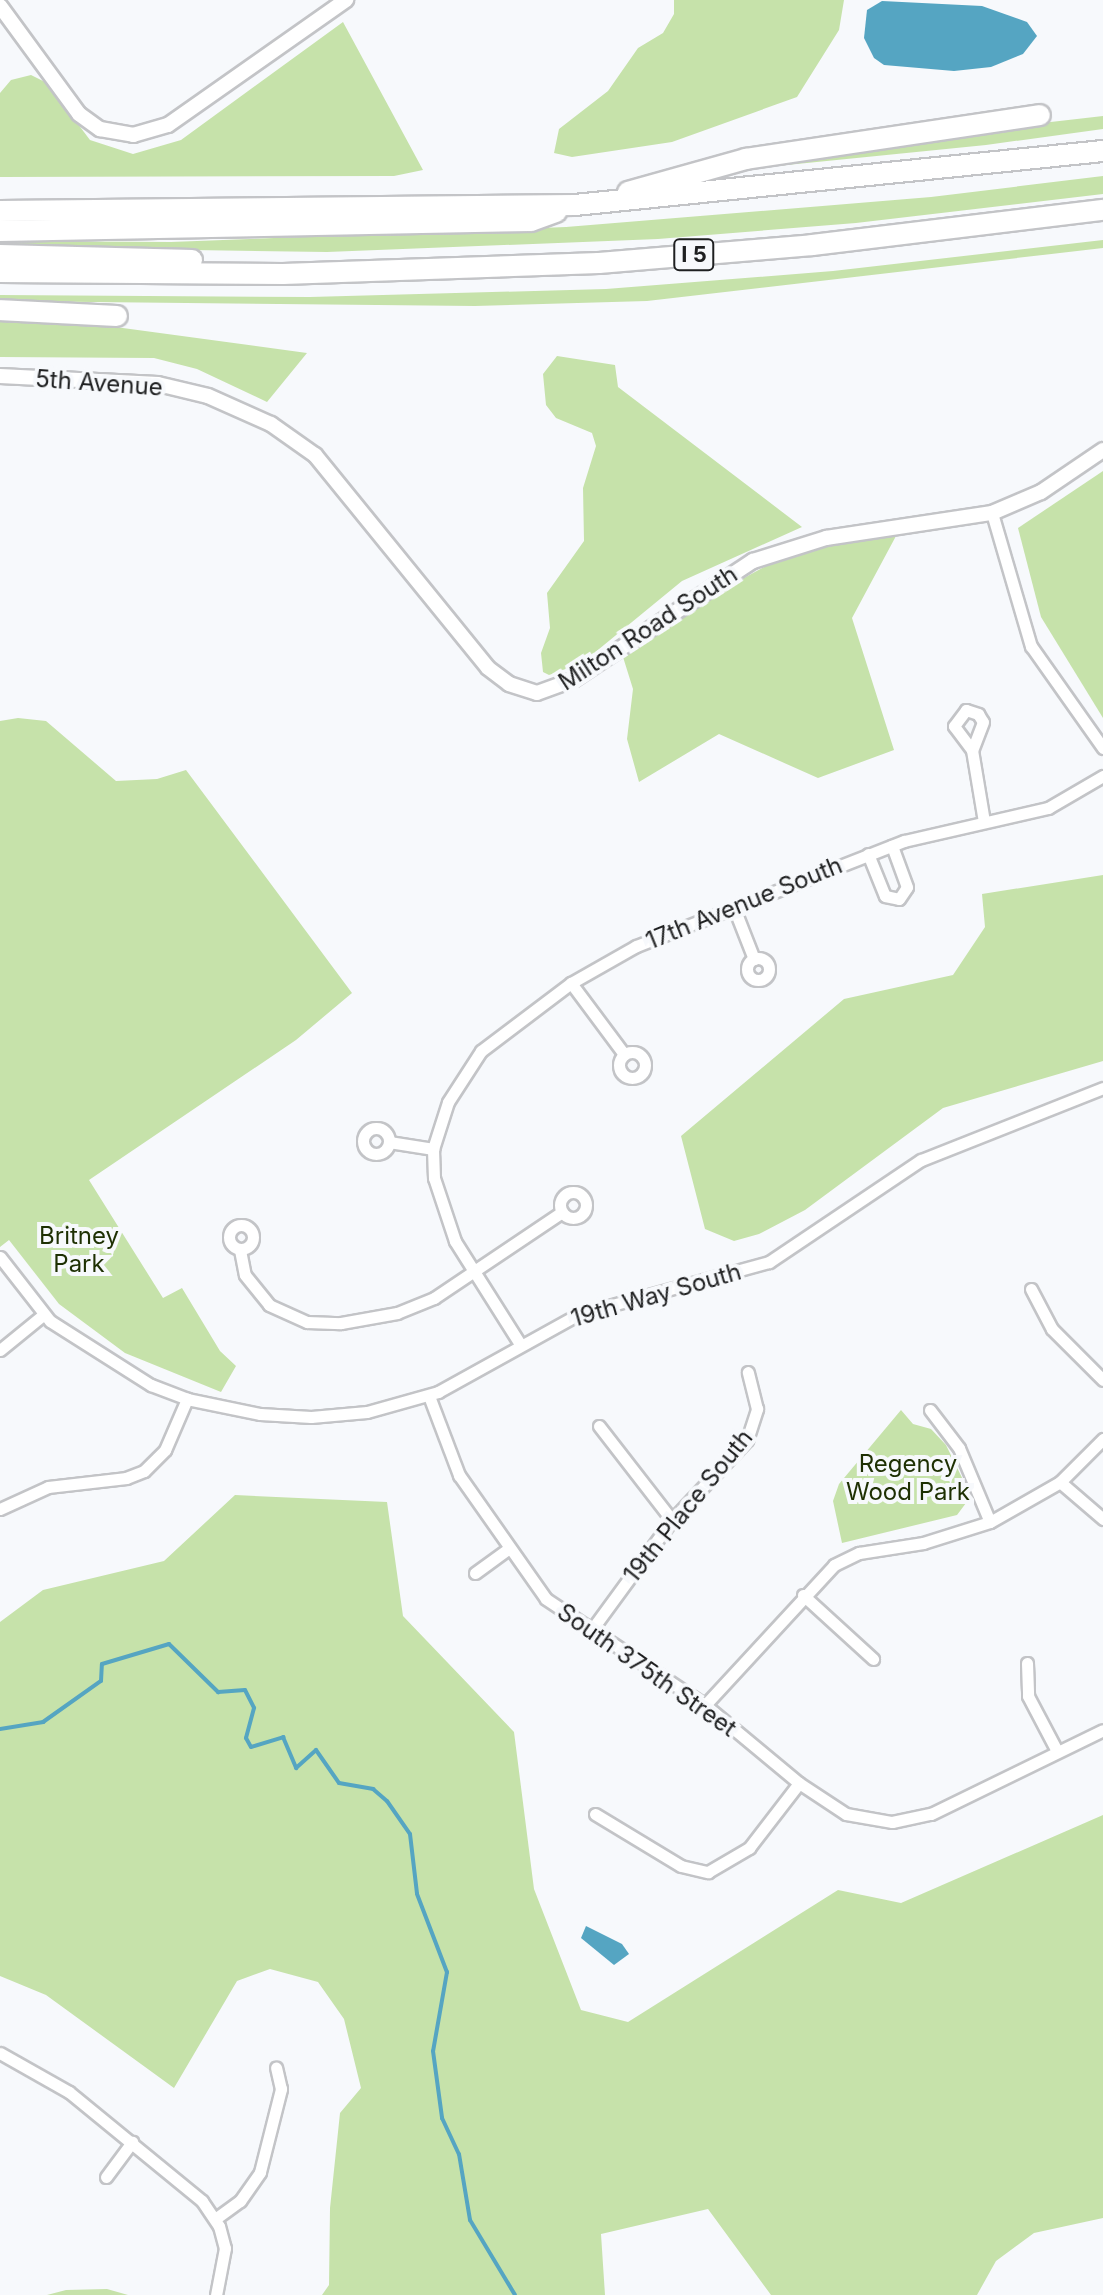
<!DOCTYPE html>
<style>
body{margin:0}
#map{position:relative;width:1103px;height:2295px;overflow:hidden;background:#f7f9fc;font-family:Inter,sans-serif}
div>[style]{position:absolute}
.green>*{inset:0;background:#c6e2aa}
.water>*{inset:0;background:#55a5c2}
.stream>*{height:4px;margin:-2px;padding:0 2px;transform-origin:2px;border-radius:2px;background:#55a5c2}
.roads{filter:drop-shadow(2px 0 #c3c4c7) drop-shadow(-2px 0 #c3c4c7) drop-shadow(0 2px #c3c4c7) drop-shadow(0 -2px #c3c4c7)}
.street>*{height:11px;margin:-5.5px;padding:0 5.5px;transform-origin:5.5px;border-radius:5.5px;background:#fff}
.street>.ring{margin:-5.5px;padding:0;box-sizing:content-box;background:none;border:11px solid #fff;border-radius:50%}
.secondary>*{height:14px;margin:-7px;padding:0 7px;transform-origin:7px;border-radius:7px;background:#fff}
.highway>*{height:20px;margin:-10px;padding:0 10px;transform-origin:10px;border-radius:10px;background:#fff}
span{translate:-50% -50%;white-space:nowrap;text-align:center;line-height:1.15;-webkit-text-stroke:8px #f7f9fc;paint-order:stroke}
.shield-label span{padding:2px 6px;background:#f7f9fc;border:2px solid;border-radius:6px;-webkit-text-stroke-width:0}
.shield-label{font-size:22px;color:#1f2021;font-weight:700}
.street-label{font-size:24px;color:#1f2021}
.park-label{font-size:24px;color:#1e3003}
</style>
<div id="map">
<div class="green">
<i style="clip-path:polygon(674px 0,844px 0,839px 30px,797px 97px,672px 142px,572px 157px,554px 153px,559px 129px,608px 91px,638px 48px,663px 33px,674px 14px)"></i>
<i style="clip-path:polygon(343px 22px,423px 170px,394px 176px,0 177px,0 93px,11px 80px,31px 75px,47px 83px,90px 140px,133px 154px,181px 140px)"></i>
<i style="clip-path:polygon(1103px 116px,1103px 129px,986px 145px,756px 168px,728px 166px,818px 149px)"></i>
<i style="clip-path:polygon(1103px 176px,1103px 194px,856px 223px,658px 239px,327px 252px,0 247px,0 241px,171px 242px,566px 227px,931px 197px)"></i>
<i style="clip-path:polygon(1103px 240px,1103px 248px,647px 301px,475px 306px,0 301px,0 295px,310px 297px,606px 289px,833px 271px)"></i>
<i style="clip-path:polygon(0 321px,108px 326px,307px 353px,267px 402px,197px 369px,154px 358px,0 357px)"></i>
<i style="clip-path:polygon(557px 356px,615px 365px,618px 387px,802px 527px,682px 581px,582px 663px,549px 675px,543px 672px,541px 653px,550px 628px,547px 593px,584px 541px,583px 488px,596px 446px,592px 433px,556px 418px,546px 405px,543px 374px)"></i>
<i style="clip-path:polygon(1103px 471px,1103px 718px,1041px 617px,1018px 528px)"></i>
<i style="clip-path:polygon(896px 536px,852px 618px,894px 750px,818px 778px,719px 734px,639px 782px,627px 739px,633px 689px,623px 657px,684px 611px,786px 555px,825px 544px)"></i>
<i style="clip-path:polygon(18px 718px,46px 721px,116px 781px,157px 779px,186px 770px,352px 993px,296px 1040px,89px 1180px,163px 1298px,182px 1288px,220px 1351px,236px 1366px,221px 1392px,125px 1353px,59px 1304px,9px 1240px,0 1247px,0 721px)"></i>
<i style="clip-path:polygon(1103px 875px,1103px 1061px,943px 1108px,805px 1210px,759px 1234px,734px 1241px,705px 1229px,681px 1136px,844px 999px,953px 975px,985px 927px,982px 894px)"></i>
<i style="clip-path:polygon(901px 1410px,913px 1424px,931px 1429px,946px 1445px,967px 1488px,966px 1503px,957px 1515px,842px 1543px,833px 1501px,839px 1484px)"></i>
<i style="clip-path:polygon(235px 1495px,387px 1502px,403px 1616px,514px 1732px,534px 1889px,581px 2010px,628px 2022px,838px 1890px,901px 1903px,1103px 1815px,1103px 2218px,1034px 2233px,996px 2261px,977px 2295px,771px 2295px,708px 2209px,601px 2234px,605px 2295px,322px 2295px,329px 2285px,330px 2208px,340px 2113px,361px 2088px,344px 2019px,318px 1982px,270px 1969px,237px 1981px,174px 2088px,46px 1995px,0 1976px,0 1622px,43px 1590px,164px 1561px)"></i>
<i style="clip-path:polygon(107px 2289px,128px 2295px,47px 2295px,66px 2290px)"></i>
</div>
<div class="water">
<i style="clip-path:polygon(882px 1px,982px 6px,1027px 22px,1037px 36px,1023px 54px,991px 67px,954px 71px,884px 65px,874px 58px,864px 38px,867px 10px)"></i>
<i style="clip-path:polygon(586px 1926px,622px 1944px,629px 1954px,614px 1965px,581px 1938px)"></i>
</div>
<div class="stream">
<i style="left:0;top:1729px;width:44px;rotate:-9.2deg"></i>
<i style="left:43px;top:1722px;width:71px;rotate:-35.3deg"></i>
<i style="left:101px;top:1681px;width:17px;rotate:-87deg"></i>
<i style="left:102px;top:1664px;width:70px;rotate:-16.6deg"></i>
<i style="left:169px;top:1644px;width:69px;rotate:44.4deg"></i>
<i style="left:218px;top:1692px;width:27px;rotate:-4deg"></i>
<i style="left:245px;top:1690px;width:20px;rotate:63deg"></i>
<i style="left:254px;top:1708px;width:31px;rotate:105deg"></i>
<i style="left:246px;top:1738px;width:10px;rotate:61deg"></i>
<i style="left:251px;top:1747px;width:34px;rotate:-17deg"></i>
<i style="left:283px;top:1737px;width:34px;rotate:67deg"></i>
<i style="left:296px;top:1768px;width:27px;rotate:-42deg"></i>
<i style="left:316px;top:1750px;width:40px;rotate:55.1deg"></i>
<i style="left:339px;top:1783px;width:35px;rotate:10deg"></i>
<i style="left:373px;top:1789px;width:18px;rotate:41deg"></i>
<i style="left:387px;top:1801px;width:40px;rotate:55.1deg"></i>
<i style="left:410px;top:1834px;width:60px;rotate:83.3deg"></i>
<i style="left:417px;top:1894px;width:84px;rotate:69deg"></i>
<i style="left:447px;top:1972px;width:80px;rotate:100deg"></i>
<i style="left:433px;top:2051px;width:68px;rotate:82.3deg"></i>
<i style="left:442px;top:2118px;width:40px;rotate:65deg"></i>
<i style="left:459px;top:2154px;width:67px;rotate:80.5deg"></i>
<i style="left:470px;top:2220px;width:87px;rotate:59deg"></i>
</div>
<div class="roads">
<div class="street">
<i style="left:992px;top:513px;width:139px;rotate:73.7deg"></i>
<i style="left:1031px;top:646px;width:125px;rotate:54.8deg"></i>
<i style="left:972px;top:750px;width:30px;rotate:-127deg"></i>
<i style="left:954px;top:726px;width:20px;rotate:-53deg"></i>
<i style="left:966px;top:710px;width:13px;rotate:18deg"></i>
<i style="left:978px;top:714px;width:9px;rotate:58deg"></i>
<i style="left:983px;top:722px;width:30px;rotate:111deg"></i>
<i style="left:972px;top:750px;width:73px;rotate:80.5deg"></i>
<i style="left:868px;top:854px;width:45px;rotate:68deg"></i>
<i style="left:885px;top:896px;width:14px;rotate:12deg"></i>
<i style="left:899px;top:899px;width:14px;rotate:-56deg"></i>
<i style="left:907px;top:887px;width:44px;rotate:-110.1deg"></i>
<i style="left:734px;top:908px;width:55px;rotate:68.6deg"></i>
<i class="ring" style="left:747px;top:958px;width:11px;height:11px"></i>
<i style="left:571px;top:983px;width:89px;rotate:53.3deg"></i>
<i class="ring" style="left:619px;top:1052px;width:15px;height:15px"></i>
<i class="ring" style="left:363px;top:1128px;width:15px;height:15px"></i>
<i style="left:389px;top:1142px;width:45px;rotate:9deg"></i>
<i class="ring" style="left:560px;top:1192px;width:15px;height:15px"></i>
<i class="ring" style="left:229px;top:1225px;width:13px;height:13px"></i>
<i style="left:240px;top:1250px;width:25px;rotate:79deg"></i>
<i style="left:245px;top:1275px;width:38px;rotate:51deg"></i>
<i style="left:269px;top:1305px;width:42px;rotate:24.1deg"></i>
<i style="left:307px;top:1322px;width:34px;rotate:2deg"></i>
<i style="left:341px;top:1323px;width:57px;rotate:-10.1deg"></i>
<i style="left:397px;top:1313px;width:40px;rotate:-22deg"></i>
<i style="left:434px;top:1298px;width:154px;rotate:-33.9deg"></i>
<i style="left:0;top:1257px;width:81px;rotate:52deg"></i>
<i style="left:50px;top:1321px;width:120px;rotate:32.4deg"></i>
<i style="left:151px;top:1385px;width:39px;rotate:21deg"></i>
<i style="left:187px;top:1399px;width:75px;rotate:11.6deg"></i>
<i style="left:260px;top:1414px;width:51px;rotate:3.4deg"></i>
<i style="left:311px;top:1417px;width:56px;rotate:-5.1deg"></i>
<i style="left:367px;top:1412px;width:74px;rotate:-15.7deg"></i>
<i style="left:438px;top:1392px;width:161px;rotate:-29deg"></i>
<i style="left:579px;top:1314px;width:197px;rotate:-15.3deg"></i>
<i style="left:769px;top:1262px;width:183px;rotate:-33.9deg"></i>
<i style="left:921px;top:1160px;width:196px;rotate:-21.6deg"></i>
<i style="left:1031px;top:1289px;width:45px;rotate:62.3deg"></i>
<i style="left:1052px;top:1329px;width:72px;rotate:45deg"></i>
<i style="left:520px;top:1344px;width:122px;rotate:-122.3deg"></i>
<i style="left:455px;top:1241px;width:66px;rotate:-108.4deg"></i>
<i style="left:434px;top:1178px;width:29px;rotate:-92deg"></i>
<i style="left:433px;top:1149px;width:49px;rotate:-72.3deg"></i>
<i style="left:448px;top:1102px;width:61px;rotate:-57.1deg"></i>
<i style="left:481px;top:1051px;width:113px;rotate:-37.1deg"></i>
<i style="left:571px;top:983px;width:75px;rotate:-29.6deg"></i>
<i style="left:636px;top:946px;width:288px;rotate:-21.4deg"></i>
<i style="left:904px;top:841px;width:148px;rotate:-12.9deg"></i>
<i style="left:1048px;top:808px;width:64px;rotate:-30.2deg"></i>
<i style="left:0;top:1350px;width:55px;rotate:-39.1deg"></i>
<i style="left:429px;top:1396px;width:85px;rotate:69.2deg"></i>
<i style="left:459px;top:1475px;width:151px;rotate:54.9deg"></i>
<i style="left:546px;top:1599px;width:191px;rotate:33.7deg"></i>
<i style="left:705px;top:1705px;width:122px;rotate:39.7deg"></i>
<i style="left:799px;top:1783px;width:56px;rotate:33.4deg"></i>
<i style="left:846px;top:1814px;width:47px;rotate:9.9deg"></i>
<i style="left:892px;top:1822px;width:40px;rotate:-12deg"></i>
<i style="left:931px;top:1814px;width:191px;rotate:-26deg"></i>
<i style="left:930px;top:1410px;width:48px;rotate:52.7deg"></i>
<i style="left:959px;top:1448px;width:80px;rotate:67.3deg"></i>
<i style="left:599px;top:1426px;width:119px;rotate:52.2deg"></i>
<i style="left:1060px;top:1482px;width:57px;rotate:40.7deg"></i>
<i style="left:0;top:1509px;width:53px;rotate:-24.6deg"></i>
<i style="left:48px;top:1487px;width:79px;rotate:-6.6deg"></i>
<i style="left:126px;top:1478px;width:19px;rotate:-21deg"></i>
<i style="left:144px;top:1471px;width:30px;rotate:-45deg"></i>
<i style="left:165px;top:1450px;width:56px;rotate:-66.7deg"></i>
<i style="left:475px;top:1573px;width:41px;rotate:-36deg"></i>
<i style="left:803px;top:1595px;width:95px;rotate:42.4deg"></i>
<i style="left:590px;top:1632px;width:139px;rotate:-53.8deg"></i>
<i style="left:672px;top:1520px;width:110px;rotate:-46.8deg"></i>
<i style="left:747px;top:1440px;width:33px;rotate:-72deg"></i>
<i style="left:757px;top:1409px;width:38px;rotate:-104deg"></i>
<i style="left:1027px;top:1663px;width:33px;rotate:88deg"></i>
<i style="left:1028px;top:1696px;width:62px;rotate:62.2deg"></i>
<i style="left:705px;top:1705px;width:190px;rotate:-47.3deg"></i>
<i style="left:834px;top:1565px;width:28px;rotate:-26deg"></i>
<i style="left:859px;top:1553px;width:65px;rotate:-8.9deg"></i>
<i style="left:923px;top:1543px;width:70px;rotate:-17.4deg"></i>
<i style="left:990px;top:1522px;width:81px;rotate:-29.7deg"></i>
<i style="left:1060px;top:1482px;width:61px;rotate:-45deg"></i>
<i style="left:595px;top:1814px;width:100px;rotate:31.2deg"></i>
<i style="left:681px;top:1866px;width:28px;rotate:13deg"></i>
<i style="left:708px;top:1872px;width:48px;rotate:-30.3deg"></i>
<i style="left:749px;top:1848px;width:82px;rotate:-52.4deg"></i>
<i style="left:0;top:2053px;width:79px;rotate:29.5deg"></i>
<i style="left:69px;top:2092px;width:172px;rotate:39.3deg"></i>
<i style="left:202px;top:2201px;width:30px;rotate:56deg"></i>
<i style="left:219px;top:2226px;width:23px;rotate:75deg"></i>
<i style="left:225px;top:2248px;width:48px;rotate:100.8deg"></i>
<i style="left:106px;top:2177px;width:44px;rotate:-53.4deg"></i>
<i style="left:215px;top:2219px;width:31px;rotate:-36deg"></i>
<i style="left:240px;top:2201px;width:35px;rotate:-55deg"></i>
<i style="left:260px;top:2172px;width:86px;rotate:-75.8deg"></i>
<i style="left:281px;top:2089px;width:22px;rotate:-103deg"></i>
</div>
<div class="secondary">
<i style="left:0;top:6px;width:134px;rotate:53.8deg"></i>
<i style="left:79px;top:114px;width:26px;rotate:36deg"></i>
<i style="left:100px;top:129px;width:34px;rotate:10deg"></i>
<i style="left:133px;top:135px;width:36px;rotate:-16deg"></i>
<i style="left:168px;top:125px;width:218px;rotate:-35.1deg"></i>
<i style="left:0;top:376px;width:158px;rotate:2.9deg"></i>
<i style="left:158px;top:384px;width:51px;rotate:13.5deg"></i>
<i style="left:208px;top:396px;width:69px;rotate:24deg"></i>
<i style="left:271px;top:424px;width:54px;rotate:35.2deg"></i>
<i style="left:315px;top:455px;width:274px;rotate:50.9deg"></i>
<i style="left:488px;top:668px;width:26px;rotate:37deg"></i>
<i style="left:509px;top:684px;width:29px;rotate:18deg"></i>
<i style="left:537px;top:693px;width:38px;rotate:-20deg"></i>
<i style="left:573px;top:680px;width:216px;rotate:-33.5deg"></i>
<i style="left:753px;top:561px;width:77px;rotate:-17.5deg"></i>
<i style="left:826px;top:538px;width:168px;rotate:-8.6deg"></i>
<i style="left:992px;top:513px;width:53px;rotate:-23.2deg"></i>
<i style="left:1041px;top:492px;width:75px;rotate:-34.1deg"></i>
</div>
<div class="highway">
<i style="left:628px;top:192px;width:123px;rotate:-15.6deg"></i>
<i style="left:746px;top:159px;width:297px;rotate:-8.5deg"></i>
<i style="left:0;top:211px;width:575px;rotate:-0.6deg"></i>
<i style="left:575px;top:205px;width:531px;rotate:-5.84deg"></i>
<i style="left:0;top:231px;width:531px;rotate:-1.08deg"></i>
<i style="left:531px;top:221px;width:27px;rotate:-20deg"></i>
<i style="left:0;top:255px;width:192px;rotate:1.5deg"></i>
<i style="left:0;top:272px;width:283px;rotate:0.4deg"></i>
<i style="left:283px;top:274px;width:316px;rotate:-2deg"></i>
<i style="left:599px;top:263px;width:214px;rotate:-4.8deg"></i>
<i style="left:812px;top:245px;width:293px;rotate:-6.9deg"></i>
<i style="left:0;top:310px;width:117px;rotate:2.9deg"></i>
</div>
</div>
<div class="shield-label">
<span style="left:694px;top:255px">I 5</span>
</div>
<div class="street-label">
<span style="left:99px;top:383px;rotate:4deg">5th Avenue</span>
<span style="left:648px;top:628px;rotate:-33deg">Milton Road South</span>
<span style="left:744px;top:903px;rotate:-22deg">17th Avenue South</span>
<span style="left:656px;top:1295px;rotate:-16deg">19th Way South</span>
<span style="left:688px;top:1506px;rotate:-51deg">19th Place South</span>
<span style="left:647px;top:1670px;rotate:35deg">South 375th Street</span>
</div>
<div class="park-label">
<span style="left:79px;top:1250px">Britney<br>Park</span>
<span style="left:908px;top:1478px">Regency<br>Wood Park</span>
</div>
</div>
